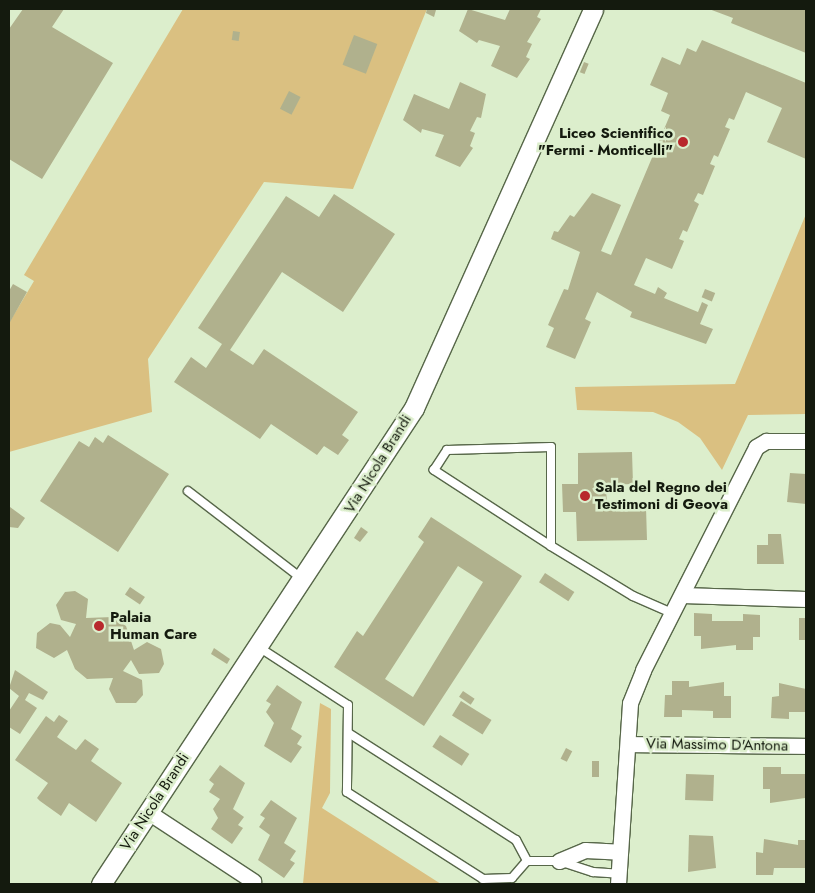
<!DOCTYPE html>
<style>
body{margin:0}
#map{position:relative;width:815px;height:893px;overflow:hidden;background:#dceecc;font-family:Jost,sans-serif}
div>[style]{position:absolute}
.green>*{inset:0;background:#dac081}
.building>*{inset:0;background:#b0b18d;transform-origin:0 0}
.roads{filter:drop-shadow(1px 0 #576749) drop-shadow(-1px 0 #576749) drop-shadow(0 1px #576749) drop-shadow(0 -1px #576749)}
.service>*{height:8px;margin:-4px;padding:0 4px;transform-origin:4px;border-radius:4px;background:#fff}
.minor>*{height:15px;margin:-7.5px;padding:0 7.5px;transform-origin:7.5px;border-radius:7.5px;background:#fff}
.tertiary>*{height:19px;margin:-9.5px;padding:0 9.5px;transform-origin:9.5px;border-radius:9.5px;background:#fff}
.dots>*{width:14px;height:14px;translate:-50% -50%;box-sizing:border-box;border:2px solid #dceecc;border-radius:50%}
span{translate:-50% -50%;white-space:nowrap;text-align:center;line-height:1.15;-webkit-text-stroke:5px #dceecc;paint-order:stroke}
.poi-label{font-size:15px;color:#141a0e;font-weight:700}
.right{translate:-100% -50%;text-align:right}
.left{translate:0 -50%;text-align:left}
.street-label{font-size:15px;color:#141a0e}
.frame{position:absolute;inset:0;border:10px solid #141a0e;pointer-events:none}
</style>
<div id="map">
<div class="green">
<i style="clip-path:polygon(183px 9px,427px 9px,353px 189px,264px 182px,148px 359px,152px 412px,9px 452px,9px 323px,34px 281px,24px 275px)"></i>
<i style="clip-path:polygon(806px 214px,806px 414px,748px 415px,722px 470px,700px 438px,678px 422px,653px 412px,577px 410px,575px 387px,735px 384px)"></i>
<i style="clip-path:polygon(320px 703px,331px 709px,330px 793px,322px 808px,441px 884px,303px 884px)"></i>
</div>
<div class="building">
<i style="clip-path:polygon(23px 9px,64px 9px,52px 27px,113px 63px,42px 179px,9px 159px,9px 29px)"></i>
<i style="clip-path:polygon(427px 9px,436px 10px,434px 17px,426px 13px)"></i>
<i style="clip-path:polygon(468px 9px,505px 20px,510px 9px,541px 9px,537px 17px,541px 19px,527px 42px,532px 44px,526px 57px,530px 59px,517px 78px,491px 66px,500px 46px,479px 40px,477px 43px,459px 31px)"></i>
<i style="clip-path:polygon(709px 9px,806px 9px,806px 53px,731px 23px,733px 18px)"></i>
<i style="left:233px;top:31px;width:7px;height:9px;rotate:8deg"></i>
<i style="left:354px;top:35px;width:25px;height:32px;rotate:21deg"></i>
<i style="clip-path:polygon(702px 40px,806px 83px,806px 159px,767px 142px,782px 108px,746px 92px,734px 120px,729px 118px,725px 127px,730px 129px,718px 157px,714px 155px,710px 164px,715px 166px,703px 195px,698px 193px,694px 201px,699px 204px,687px 232px,683px 230px,679px 239px,684px 241px,672px 269px,646px 258px,634px 285px,655px 294px,658px 287px,667px 293px,664px 298px,698px 312px,702px 302px,708px 305px,700px 324px,713px 329px,706px 344px,630px 317px,632px 312px,597px 292px,585px 319px,591px 322px,575px 359px,546px 347px,554px 328px,548px 325px,564px 289px,568px 290px,580px 252px,551px 239px,554px 231px,558px 232px,570px 215px,574px 217px,592px 193px,621px 205px,601px 251px,611px 255px,670px 115px,661px 111px,668px 93px,650px 85px,662px 57px,680px 65px,687px 48px,696px 52px)"></i>
<i style="left:584px;top:62px;width:5px;height:11px;rotate:22deg"></i>
<i style="clip-path:polygon(460px 82px,486px 94px,481px 118px,477px 117px,470px 131px,475px 133px,470px 146px,473px 148px,460px 167px,435px 156px,444px 135px,422px 129px,421px 133px,403px 120px,414px 94px,449px 109px)"></i>
<i style="left:289px;top:91px;width:13px;height:20px;rotate:27deg"></i>
<i style="clip-path:polygon(334px 194px,395px 234px,343px 312px,282px 272px,230px 350px,253px 365px,264px 349px,358px 412px,342px 435px,349px 440px,338px 455px,324px 446px,317px 455px,271px 424px,260px 439px,174px 382px,191px 357px,206px 368px,222px 344px,198px 328px,286px 196px,319px 217px)"></i>
<i style="clip-path:polygon(13px 284px,27px 292px,9px 324px,9px 291px)"></i>
<i style="left:705px;top:289px;width:11px;height:9px;rotate:22deg"></i>
<i style="clip-path:polygon(108px 435px,169px 474px,118px 552px,40px 501px,79px 441px,89px 447px,95px 437px,103px 443px)"></i>
<i style="clip-path:polygon(632px 452px,633px 484px,606px 485px,607px 508px,646px 507px,647px 540px,577px 541px,576px 512px,563px 512px,562px 484px,578px 484px,578px 453px)"></i>
<i style="clip-path:polygon(790px 473px,806px 474px,806px 504px,787px 502px)"></i>
<i style="clip-path:polygon(10px 507px,25px 518px,18px 528px,9px 527px)"></i>
<i style="clip-path:polygon(evenodd,431px 517px,522px 576px,424px 726px,334px 667px,357px 631px,363px 636px,424px 542px,418px 537px,431px 517px,458px 566px,483px 582px,413px 697px,385px 679px,458px 566px)"></i>
<i style="clip-path:polygon(361px 527px,368px 532px,360px 542px,354px 538px)"></i>
<i style="clip-path:polygon(768px 534px,781px 534px,784px 564px,757px 564px,757px 545px,768px 545px)"></i>
<i style="left:545px;top:573px;width:35px;height:11px;rotate:33deg"></i>
<i style="left:130px;top:587px;width:18px;height:9px;rotate:34deg"></i>
<i style="clip-path:polygon(75px 591px,88px 599px,86px 618px,113px 617px,126px 626px,134px 650px,147px 642px,161px 649px,164px 664px,159px 673px,139px 674px,131px 660px,123px 671px,142px 680px,143px 695px,136px 703px,116px 703px,109px 689px,113px 678px,87px 679px,75px 669px,67px 650px,54px 658px,36px 648px,37px 633px,50px 623px,60px 625px,70px 637px,76px 624px,61px 620px,56px 605px,65px 592px)"></i>
<i style="clip-path:polygon(694px 613px,712px 614px,712px 621px,743px 621px,743px 614px,760px 615px,760px 637px,753px 637px,753px 650px,736px 650px,736px 645px,701px 649px,701px 636px,694px 636px)"></i>
<i style="left:799px;top:618px;width:7px;height:22px"></i>
<i style="clip-path:polygon(214px 648px,230px 659px,227px 664px,211px 654px)"></i>
<i style="clip-path:polygon(15px 670px,48px 692px,43px 700px,29px 693px,25px 700px,37px 708px,20px 734px,9px 727px,9px 711px,19px 696px,9px 688px)"></i>
<i style="clip-path:polygon(672px 681px,689px 681px,689px 687px,724px 682px,724px 696px,731px 696px,731px 718px,713px 718px,713px 711px,682px 710px,682px 717px,664px 717px,665px 695px,672px 695px)"></i>
<i style="clip-path:polygon(779px 683px,806px 689px,806px 712px,789px 712px,789px 719px,771px 718px,772px 697px,779px 696px)"></i>
<i style="clip-path:polygon(277px 685px,302px 702px,291px 729px,302px 736px,297px 744px,302px 747px,291px 763px,264px 746px,274px 723px,266px 712px,271px 704px,266px 701px)"></i>
<i style="left:463px;top:691px;width:14px;height:7px;rotate:34deg"></i>
<i style="left:461px;top:701px;width:36px;height:17px;rotate:32deg"></i>
<i style="clip-path:polygon(59px 715px,68px 721px,57px 737px,76px 750px,85px 739px,99px 749px,91px 761px,122px 783px,96px 822px,69px 803px,61px 816px,40px 801px,37px 798px,48px 783px,15px 760px,46px 716px,54px 722px)"></i>
<i style="left:440px;top:735px;width:35px;height:14px;rotate:33deg"></i>
<i style="left:566px;top:748px;width:7px;height:12px;rotate:27deg"></i>
<i style="left:592px;top:761px;width:7px;height:16px"></i>
<i style="clip-path:polygon(220px 765px,245px 783px,233px 809px,244px 817px,238px 825px,243px 828px,232px 844px,211px 829px,218px 818px,213px 809px,220px 799px,209px 792px,214px 784px,209px 780px)"></i>
<i style="clip-path:polygon(763px 767px,781px 767px,781px 774px,806px 774px,806px 803px,805px 798px,770px 803px,770px 789px,763px 789px)"></i>
<i style="left:686px;top:774px;width:28px;height:26px;rotate:2deg"></i>
<i style="clip-path:polygon(271px 800px,297px 818px,284px 843px,296px 851px,290px 860px,295px 863px,284px 878px,258px 860px,270px 835px,259px 827px,265px 818px,260px 815px)"></i>
<i style="clip-path:polygon(689px 835px,713px 836px,716px 868px,688px 872px)"></i>
<i style="clip-path:polygon(764px 839px,798px 845px,798px 840px,806px 840px,806px 868px,774px 868px,773px 875px,756px 875px,756px 852px,763px 853px)"></i>
</div>
<div class="roads">
<div class="service">
<i style="left:188px;top:491px;width:143px;rotate:37.6deg"></i>
<i style="left:551px;top:546px;width:140px;rotate:-147deg"></i>
<i style="left:434px;top:470px;width:24px;rotate:-57deg"></i>
<i style="left:447px;top:450px;width:104px;rotate:-1.7deg"></i>
<i style="left:551px;top:447px;width:99px;rotate:90deg"></i>
<i style="left:551px;top:546px;width:96px;rotate:31.4deg"></i>
<i style="left:633px;top:596px;width:43px;rotate:23.6deg"></i>
<i style="left:257px;top:646px;width:108px;rotate:33deg"></i>
<i style="left:348px;top:705px;width:87px;rotate:90.7deg"></i>
<i style="left:347px;top:792px;width:161px;rotate:32.6deg"></i>
<i style="left:483px;top:879px;width:29px;rotate:-2deg"></i>
<i style="left:512px;top:878px;width:23px;rotate:-49deg"></i>
<i style="left:527px;top:861px;width:32px"></i>
<i style="left:559px;top:861px;width:36px;rotate:18deg"></i>
<i style="left:593px;top:872px;width:26px;rotate:4deg"></i>
<i style="left:350px;top:734px;width:197px;rotate:32.6deg"></i>
<i style="left:516px;top:840px;width:24px;rotate:62deg"></i>
</div>
<div class="minor">
<i style="left:682px;top:595px;width:124px;rotate:1.8deg"></i>
<i style="left:628px;top:744px;width:178px;rotate:0.6deg"></i>
<i style="left:148px;top:812px;width:126px;rotate:33.3deg"></i>
<i style="left:559px;top:861px;width:28px;rotate:-23deg"></i>
<i style="left:585px;top:850px;width:35px;rotate:3deg"></i>
<i style="left:618px;top:884px;width:181px;rotate:-86.2deg"></i>
<i style="left:630px;top:703px;width:35px;rotate:-68deg"></i>
<i style="left:643px;top:670px;width:250px;rotate:-63.1deg"></i>
<i style="left:756px;top:447px;width:12px;rotate:-31deg"></i>
<i style="left:766px;top:441px;width:40px"></i>
</div>
<div class="tertiary">
<i style="left:101px;top:884px;width:570px;rotate:-56.67deg"></i>
<i style="left:414px;top:408px;width:437px;rotate:-65.8deg"></i>
</div>
</div>
<div class="dots">
<i style="left:683px;top:142px;background:#b8282c"></i>
<i style="left:585px;top:496px;background:#b8282c"></i>
<i style="left:99px;top:626px;background:#b8282c"></i>
</div>
<div class="poi-label">
<span class="right" style="left:673px;top:142px">Liceo Scientifico<br>"Fermi - Monticelli"</span>
<span class="left" style="left:595px;top:496px">Sala del Regno dei<br>Testimoni di Geova</span>
<span class="left" style="left:110px;top:626px">Palaia<br>Human Care</span>
</div>
<div class="street-label">
<span style="left:378px;top:464px;rotate:-58deg">Via Nicola Brandi</span>
<span style="left:717px;top:745px;rotate:1deg">Via Massimo D'Antona</span>
<span style="left:155px;top:802px;rotate:-57deg">Via Nicola Brandi</span>
</div>
<div class="frame"></div>
</div>
